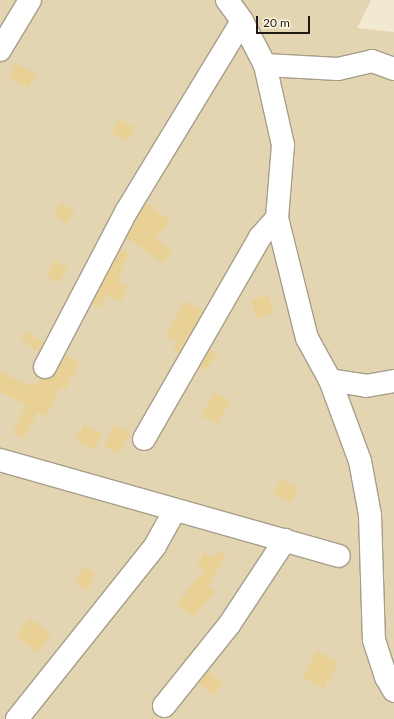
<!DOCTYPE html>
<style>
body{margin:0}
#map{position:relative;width:394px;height:719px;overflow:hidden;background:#f2e9d3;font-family:Lato,sans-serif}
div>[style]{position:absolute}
.green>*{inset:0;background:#e4d5b2}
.building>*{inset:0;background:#e9d095;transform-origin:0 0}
.roads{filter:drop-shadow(1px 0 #a79e8a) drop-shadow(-1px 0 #a79e8a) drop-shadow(0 1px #a79e8a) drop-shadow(0 -1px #a79e8a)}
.minor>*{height:22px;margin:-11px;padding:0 11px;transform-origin:11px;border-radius:11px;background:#fff}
span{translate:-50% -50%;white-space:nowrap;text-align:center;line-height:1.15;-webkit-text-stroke:3px #fdf6e4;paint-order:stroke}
.scale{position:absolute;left:256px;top:16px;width:54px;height:18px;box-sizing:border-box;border:2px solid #1d1a12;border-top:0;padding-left:5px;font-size:12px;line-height:14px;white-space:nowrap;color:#1d1a12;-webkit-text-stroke:3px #fdf6e4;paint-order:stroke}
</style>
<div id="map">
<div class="green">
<i style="clip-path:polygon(0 0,371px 0,357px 28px,394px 32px,394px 719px,0 719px)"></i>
</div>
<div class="building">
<i style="left:16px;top:63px;width:23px;height:16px;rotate:29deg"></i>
<i style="left:119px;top:119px;width:18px;height:16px;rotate:27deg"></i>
<i style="left:61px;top:203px;width:16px;height:15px;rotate:30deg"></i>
<i style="clip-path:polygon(146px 203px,170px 220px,156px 239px,172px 251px,163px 263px,127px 238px)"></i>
<i style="clip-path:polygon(121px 249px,129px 255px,119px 273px,121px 275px,118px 282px,128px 287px,120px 302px,107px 295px,100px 308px,92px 304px)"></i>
<i style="left:55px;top:260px;width:15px;height:18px;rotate:32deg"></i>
<i style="left:268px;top:295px;width:19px;height:18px;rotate:72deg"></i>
<i style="clip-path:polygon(185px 301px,203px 311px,179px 353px,173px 350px,177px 342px,166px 336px)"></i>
<i style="clip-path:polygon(25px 332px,44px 342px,38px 353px,21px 339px)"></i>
<i style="clip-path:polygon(210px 349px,217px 353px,206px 370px,200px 367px)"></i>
<i style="clip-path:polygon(66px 355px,80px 362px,65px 390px,61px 388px,46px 416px,38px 412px,23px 439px,12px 433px,26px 405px,0 392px,0 371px,29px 386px,31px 382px,37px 385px,41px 378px,52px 377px)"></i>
<i style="left:214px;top:392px;width:18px;height:27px;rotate:27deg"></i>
<i style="left:84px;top:424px;width:21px;height:18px;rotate:29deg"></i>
<i style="left:115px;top:425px;width:17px;height:24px;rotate:28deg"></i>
<i style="left:281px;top:479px;width:20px;height:16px;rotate:30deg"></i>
<i style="clip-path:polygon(220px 551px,226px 555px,208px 587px,215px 592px,193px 617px,177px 604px,204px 570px,197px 566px,204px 552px,214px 558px)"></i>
<i style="left:83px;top:567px;width:14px;height:19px;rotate:25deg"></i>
<i style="left:29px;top:618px;width:27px;height:23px;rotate:34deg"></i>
<i style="left:317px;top:651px;width:24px;height:30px;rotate:28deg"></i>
<i style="left:208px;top:671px;width:20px;height:15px;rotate:41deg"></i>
</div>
<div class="roads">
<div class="minor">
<i style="left:227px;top:0;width:26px;rotate:54deg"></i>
<i style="left:242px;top:21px;width:50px;rotate:62.4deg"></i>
<i style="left:265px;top:65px;width:82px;rotate:77.3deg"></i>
<i style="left:283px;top:145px;width:73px;rotate:94.7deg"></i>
<i style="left:277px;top:218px;width:124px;rotate:76deg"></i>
<i style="left:307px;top:338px;width:48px;rotate:61.3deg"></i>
<i style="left:330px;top:380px;width:86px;rotate:69.7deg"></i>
<i style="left:360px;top:461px;width:55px;rotate:79.5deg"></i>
<i style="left:370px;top:515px;width:125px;rotate:88.2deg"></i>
<i style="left:374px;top:640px;width:39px;rotate:72deg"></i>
<i style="left:386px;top:677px;width:16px;rotate:60deg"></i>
<i style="left:0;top:50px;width:58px;rotate:-59deg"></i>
<i style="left:265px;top:65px;width:73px;rotate:3.1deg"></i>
<i style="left:338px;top:69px;width:35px;rotate:-13deg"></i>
<i style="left:372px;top:61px;width:23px;rotate:20deg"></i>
<i style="left:45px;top:367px;width:175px;rotate:-62.4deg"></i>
<i style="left:126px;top:212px;width:223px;rotate:-58.7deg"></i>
<i style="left:330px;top:380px;width:36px;rotate:9deg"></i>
<i style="left:366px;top:386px;width:28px;rotate:-10deg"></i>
<i style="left:144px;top:439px;width:233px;rotate:-60.1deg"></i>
<i style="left:260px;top:237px;width:25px;rotate:-48deg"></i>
<i style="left:0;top:460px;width:352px;rotate:15.8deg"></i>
<i style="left:164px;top:706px;width:104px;rotate:-51.3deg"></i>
<i style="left:229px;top:625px;width:102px;rotate:-56.6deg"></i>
<i style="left:17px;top:719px;width:221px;rotate:-51.4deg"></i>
<i style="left:155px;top:546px;width:41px;rotate:-60.9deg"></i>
</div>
</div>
<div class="scale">20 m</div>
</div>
